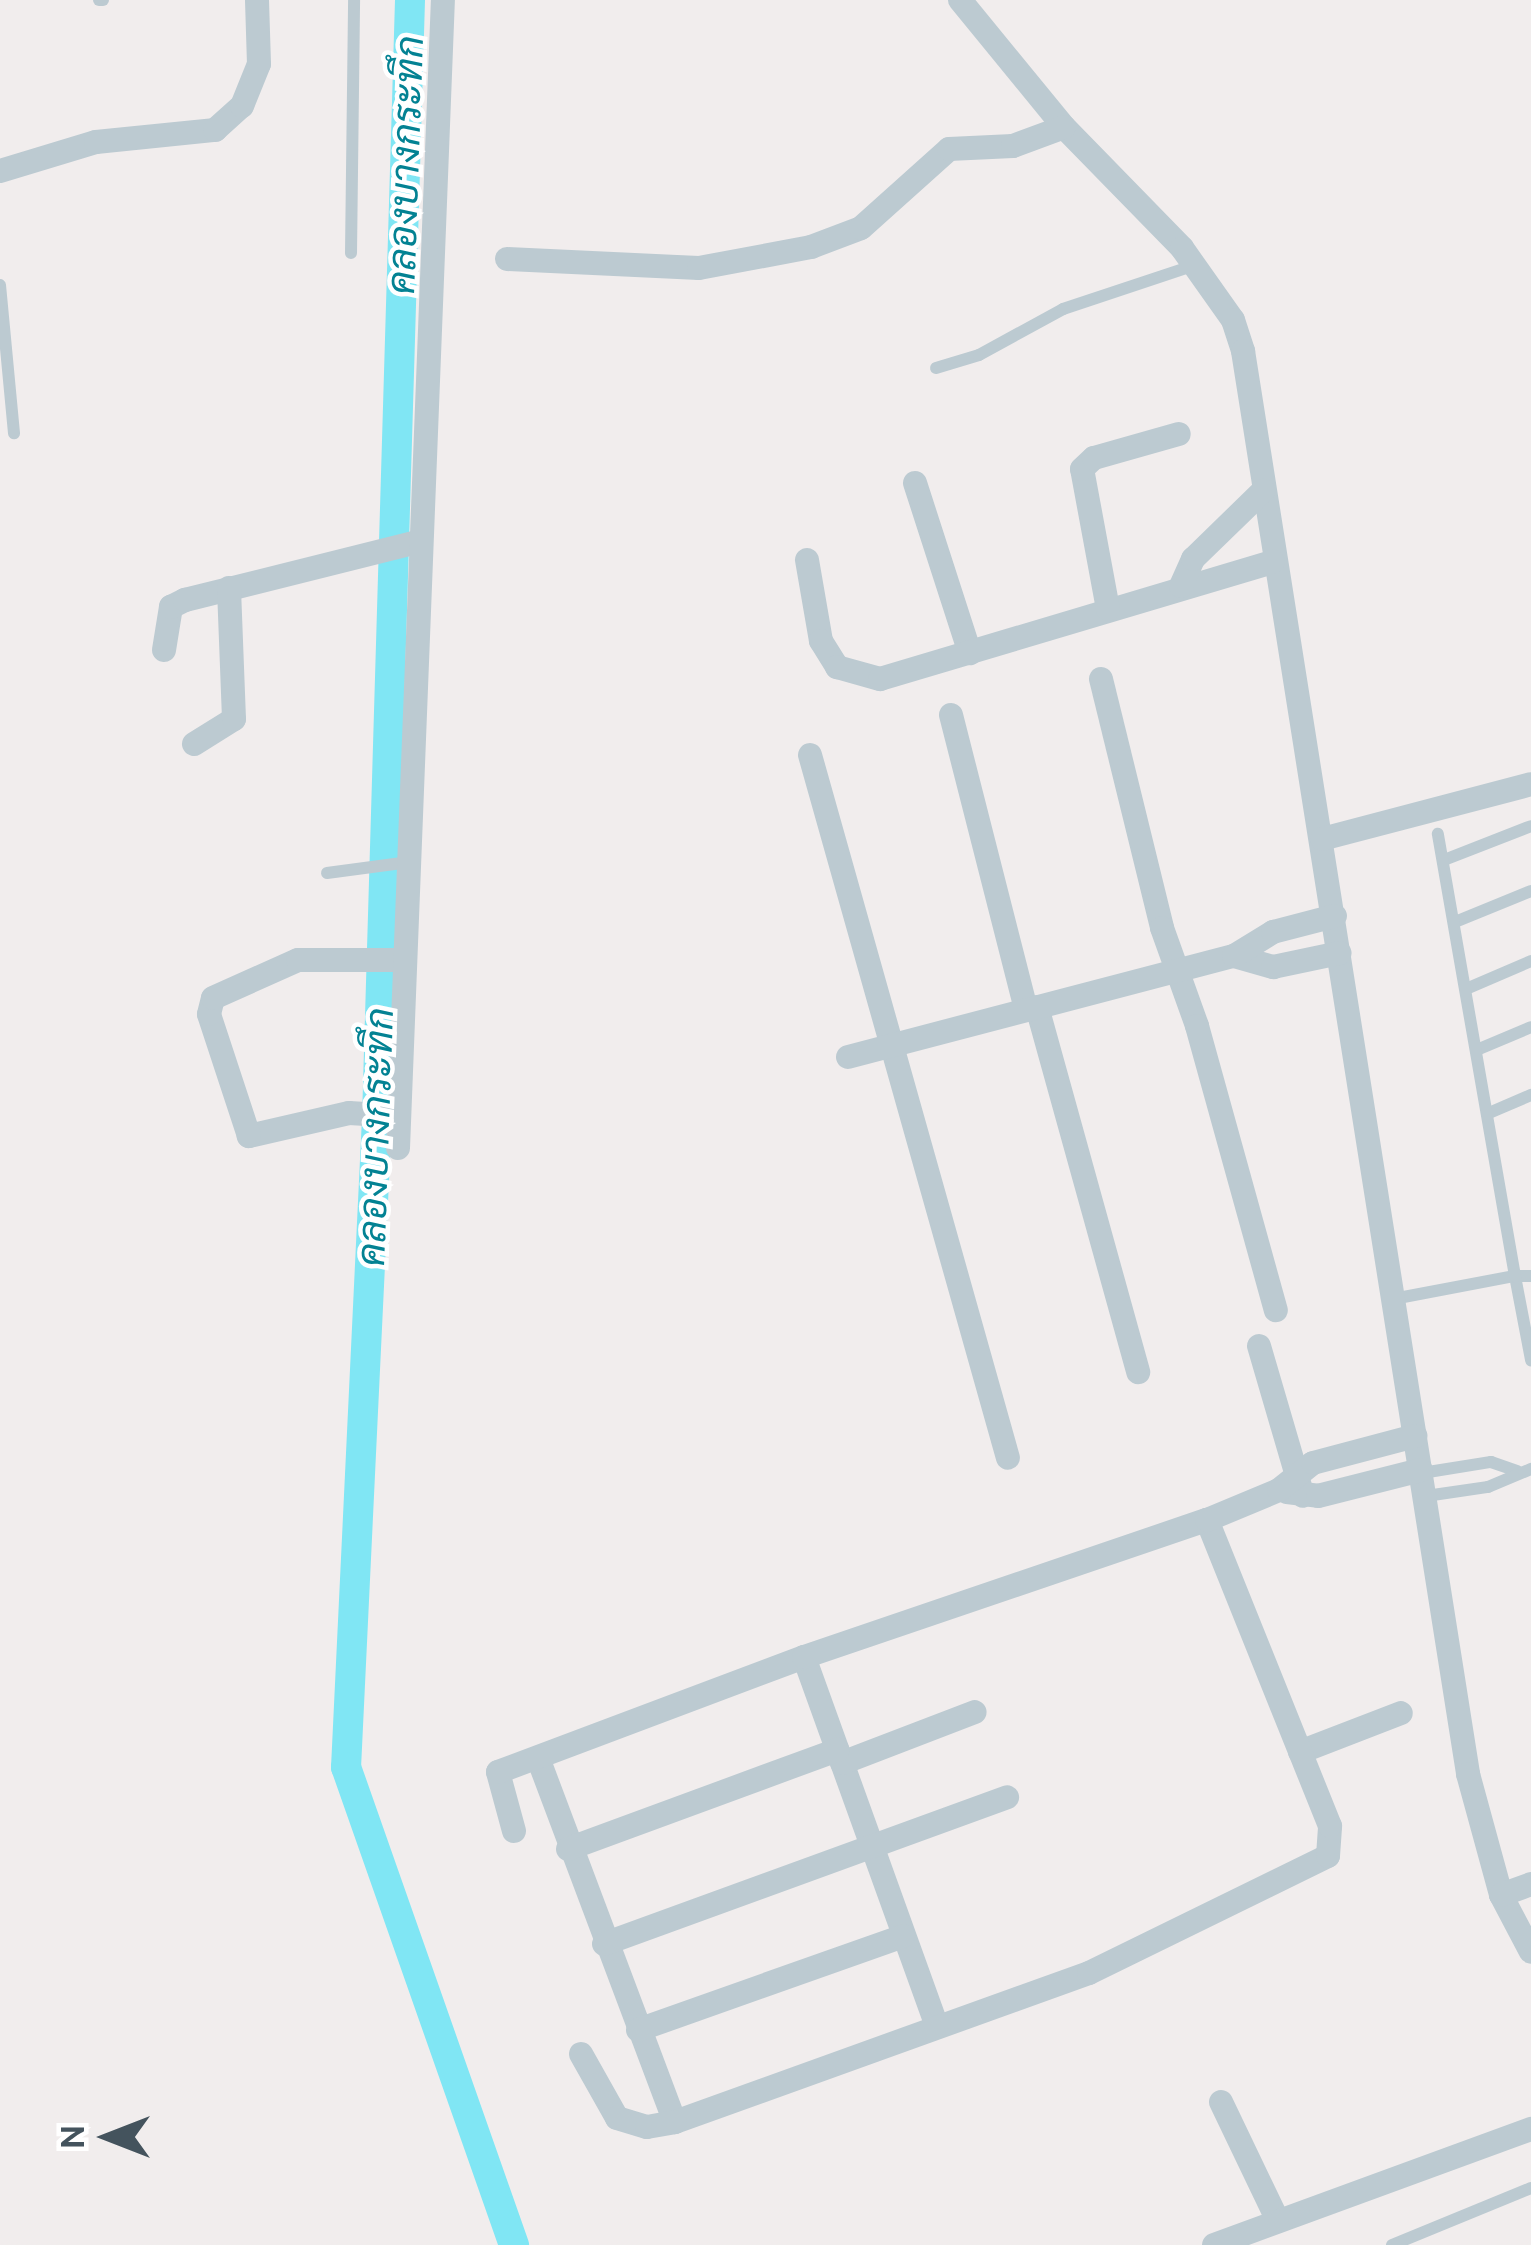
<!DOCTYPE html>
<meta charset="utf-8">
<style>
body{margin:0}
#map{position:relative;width:1531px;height:2245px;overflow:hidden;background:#f1eded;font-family:Ubuntu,Sarabun,sans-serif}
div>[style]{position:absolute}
.canal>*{height:30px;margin:-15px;padding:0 15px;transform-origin:15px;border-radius:15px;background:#80e6f4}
.lane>*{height:12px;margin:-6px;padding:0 6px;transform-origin:6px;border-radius:6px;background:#bccad1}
.street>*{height:24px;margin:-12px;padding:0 12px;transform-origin:12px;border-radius:12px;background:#bccad1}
span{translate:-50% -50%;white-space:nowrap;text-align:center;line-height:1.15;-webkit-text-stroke:9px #fff;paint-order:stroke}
.water-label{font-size:39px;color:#038293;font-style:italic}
.north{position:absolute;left:48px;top:2077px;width:120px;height:120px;-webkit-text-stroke:9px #fff;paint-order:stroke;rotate:270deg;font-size:33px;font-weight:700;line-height:48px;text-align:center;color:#44535d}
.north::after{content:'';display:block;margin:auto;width:42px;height:54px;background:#44535d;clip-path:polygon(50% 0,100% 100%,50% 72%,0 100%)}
</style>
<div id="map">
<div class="canal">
<i style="left:410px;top:0;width:1118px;rotate:91.69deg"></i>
<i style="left:377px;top:1118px;width:650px;rotate:92.73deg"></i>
<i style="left:346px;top:1767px;width:507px;rotate:70.64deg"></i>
</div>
<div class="lane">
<i style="left:99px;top:0;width:4px"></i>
<i style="left:351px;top:253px;width:253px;rotate:-89.3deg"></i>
<i style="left:0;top:285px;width:149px;rotate:84.6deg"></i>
<i style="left:936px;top:368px;width:45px;rotate:-16.8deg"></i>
<i style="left:979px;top:355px;width:96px;rotate:-28.7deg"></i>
<i style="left:1063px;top:309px;width:139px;rotate:-18.4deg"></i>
<i style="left:1444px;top:860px;width:93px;rotate:-21.3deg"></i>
<i style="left:327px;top:873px;width:83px;rotate:-7.6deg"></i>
<i style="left:1455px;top:922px;width:82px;rotate:-22.2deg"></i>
<i style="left:1466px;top:989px;width:71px;rotate:-23.3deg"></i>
<i style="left:1479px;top:1049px;width:56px;rotate:-22.9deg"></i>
<i style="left:1489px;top:1113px;width:46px;rotate:-23.2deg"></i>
<i style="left:1531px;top:1276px;width:16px;rotate:180deg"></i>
<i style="left:1515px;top:1276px;width:86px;rotate:79.2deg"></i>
<i style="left:1393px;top:1299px;width:124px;rotate:-10.7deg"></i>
<i style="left:1515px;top:1276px;width:449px;rotate:-99.9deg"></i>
<i style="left:1422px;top:1473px;width:70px;rotate:-9.1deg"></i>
<i style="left:1491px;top:1462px;width:28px;rotate:19deg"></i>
<i style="left:1426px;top:1496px;width:63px;rotate:-8.3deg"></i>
<i style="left:1488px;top:1487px;width:47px;rotate:-22.7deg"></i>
<i style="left:1392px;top:2245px;width:150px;rotate:-22.3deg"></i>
</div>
<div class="street">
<i style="left:960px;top:0;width:164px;rotate:50.7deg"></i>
<i style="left:1064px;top:127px;width:169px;rotate:45.7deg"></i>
<i style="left:1182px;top:248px;width:88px;rotate:54.7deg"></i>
<i style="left:1233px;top:320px;width:33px;rotate:72deg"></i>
<i style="left:1243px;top:351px;width:1441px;rotate:81.01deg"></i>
<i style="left:1468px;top:1774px;width:125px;rotate:74.7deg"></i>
<i style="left:1501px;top:1895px;width:64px;rotate:62.2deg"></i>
<i style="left:0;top:171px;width:100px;rotate:-16.8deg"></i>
<i style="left:96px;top:142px;width:120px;rotate:-5.8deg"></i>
<i style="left:215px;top:130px;width:36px;rotate:-42deg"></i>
<i style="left:242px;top:106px;width:45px;rotate:-68deg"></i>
<i style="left:259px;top:64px;width:64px;rotate:-91.8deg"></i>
<i style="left:507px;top:259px;width:192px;rotate:2.7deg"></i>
<i style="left:699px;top:268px;width:114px;rotate:-10.6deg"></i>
<i style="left:811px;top:247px;width:53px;rotate:-20.8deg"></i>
<i style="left:861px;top:228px;width:118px;rotate:-41.9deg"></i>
<i style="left:949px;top:149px;width:64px;rotate:-2.7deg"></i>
<i style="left:1013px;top:146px;width:54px;rotate:-20.4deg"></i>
<i style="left:915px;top:483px;width:179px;rotate:72.1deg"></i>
<i style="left:807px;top:560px;width:82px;rotate:80.2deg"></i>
<i style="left:821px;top:641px;width:31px;rotate:58deg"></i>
<i style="left:837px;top:667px;width:45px;rotate:15.6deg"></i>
<i style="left:880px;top:679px;width:410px;rotate:-16.6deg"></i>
<i style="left:1181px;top:586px;width:30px;rotate:-66deg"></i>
<i style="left:1193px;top:559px;width:98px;rotate:-44.2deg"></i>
<i style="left:1108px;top:609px;width:142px;rotate:-100.5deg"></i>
<i style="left:1082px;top:469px;width:16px;rotate:-43deg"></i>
<i style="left:1094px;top:458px;width:88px;rotate:-15.8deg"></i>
<i style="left:164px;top:650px;width:44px;rotate:-80.8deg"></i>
<i style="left:171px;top:607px;width:16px;rotate:-27deg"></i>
<i style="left:185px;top:600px;width:243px;rotate:-14deg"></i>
<i style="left:1101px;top:679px;width:256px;rotate:76.2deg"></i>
<i style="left:1162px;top:928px;width:104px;rotate:70.3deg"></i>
<i style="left:1197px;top:1026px;width:295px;rotate:74.5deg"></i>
<i style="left:951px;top:715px;width:304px;rotate:75.7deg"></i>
<i style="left:194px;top:744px;width:47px;rotate:-32deg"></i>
<i style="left:234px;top:719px;width:131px;rotate:-92.2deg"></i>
<i style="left:810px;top:755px;width:730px;rotate:74.27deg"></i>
<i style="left:1322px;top:839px;width:216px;rotate:-14.7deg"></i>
<i style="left:1234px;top:956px;width:41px;rotate:15.8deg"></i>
<i style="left:1273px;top:967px;width:68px;rotate:-11.8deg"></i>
<i style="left:1037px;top:1007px;width:379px;rotate:74.5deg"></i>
<i style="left:848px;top:1057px;width:399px;rotate:-14.7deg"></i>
<i style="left:1234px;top:956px;width:46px;rotate:-31.6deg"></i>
<i style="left:1273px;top:932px;width:64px;rotate:-14.5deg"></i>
<i style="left:399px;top:1116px;width:50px;rotate:-176.6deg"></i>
<i style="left:349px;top:1113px;width:103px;rotate:167deg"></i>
<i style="left:249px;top:1136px;width:128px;rotate:-108.2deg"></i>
<i style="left:209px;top:1014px;width:16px;rotate:-76deg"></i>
<i style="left:213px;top:998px;width:93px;rotate:-24.1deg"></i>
<i style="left:298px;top:960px;width:107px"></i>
<i style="left:398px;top:1148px;width:1149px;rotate:-87.76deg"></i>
<i style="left:1259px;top:1346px;width:156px;rotate:73.7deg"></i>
<i style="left:1287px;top:1492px;width:31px;rotate:7deg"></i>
<i style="left:1318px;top:1496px;width:106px;rotate:-14.2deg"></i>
<i style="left:804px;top:1657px;width:393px;rotate:70.2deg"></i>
<i style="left:1300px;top:1752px;width:108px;rotate:-21.1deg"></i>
<i style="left:538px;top:1758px;width:389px;rotate:69.4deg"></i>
<i style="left:675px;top:2122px;width:440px;rotate:-19.8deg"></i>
<i style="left:1089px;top:1973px;width:266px;rotate:-26.1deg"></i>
<i style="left:1328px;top:1856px;width:30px;rotate:-86deg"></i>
<i style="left:1330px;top:1826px;width:330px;rotate:-111.9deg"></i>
<i style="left:842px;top:1763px;width:142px;rotate:-21deg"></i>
<i style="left:514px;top:1831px;width:61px;rotate:-105.2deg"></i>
<i style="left:498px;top:1772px;width:327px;rotate:-20.6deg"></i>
<i style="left:804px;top:1657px;width:426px;rotate:-18.8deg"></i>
<i style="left:1207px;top:1520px;width:78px;rotate:-22.6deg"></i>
<i style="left:1279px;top:1490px;width:43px;rotate:-38.5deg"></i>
<i style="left:1313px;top:1463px;width:106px;rotate:-14.8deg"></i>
<i style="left:568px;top:1849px;width:287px;rotate:-20.2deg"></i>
<i style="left:1501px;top:1895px;width:32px;rotate:-20deg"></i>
<i style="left:604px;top:1944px;width:429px;rotate:-20deg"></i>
<i style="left:638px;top:2030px;width:281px;rotate:-19.5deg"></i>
<i style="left:581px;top:2054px;width:73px;rotate:60.6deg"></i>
<i style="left:617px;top:2118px;width:31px;rotate:17deg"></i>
<i style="left:647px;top:2127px;width:28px;rotate:-10deg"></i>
<i style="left:1221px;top:2102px;width:132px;rotate:64.4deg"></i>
<i style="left:1214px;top:2245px;width:338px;rotate:-20.1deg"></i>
</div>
<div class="water-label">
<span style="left:405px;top:165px;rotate:-88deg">คลองบางกระทึก</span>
<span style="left:375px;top:1137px;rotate:-88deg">คลองบางกระทึก</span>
</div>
<div class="north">N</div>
</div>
